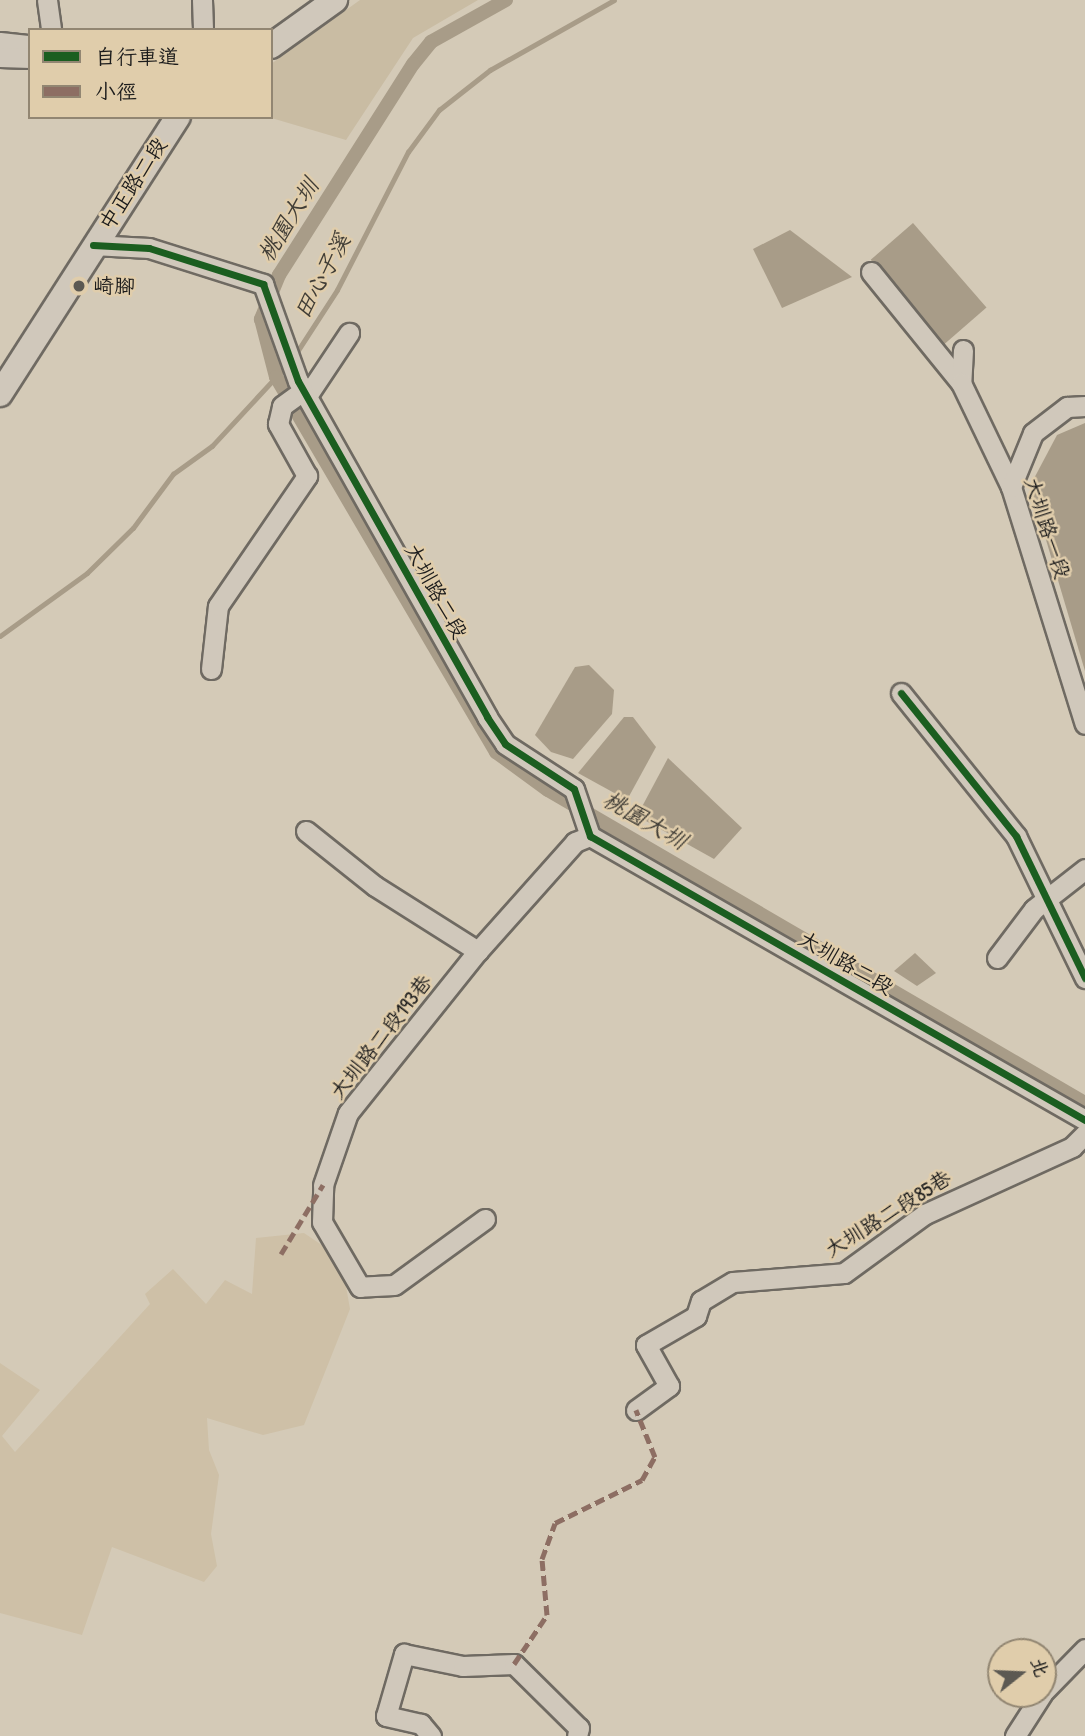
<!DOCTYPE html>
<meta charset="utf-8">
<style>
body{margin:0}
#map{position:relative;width:1085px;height:1736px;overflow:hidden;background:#d4cab7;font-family:"Patrick Hand","LXGW WenKai TC",sans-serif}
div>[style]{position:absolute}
.built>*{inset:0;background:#cec0a7}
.green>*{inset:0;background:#c9bca3}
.water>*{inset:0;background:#a89c88;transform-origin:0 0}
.stream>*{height:4.5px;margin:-2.25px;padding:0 2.25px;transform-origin:2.25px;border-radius:2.25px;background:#a89c88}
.canal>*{height:14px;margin:-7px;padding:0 7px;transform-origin:7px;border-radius:7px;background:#a89c88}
.roads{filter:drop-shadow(2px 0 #6f6a62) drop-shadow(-2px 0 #6f6a62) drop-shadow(0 2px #6f6a62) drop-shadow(0 -2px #6f6a62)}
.minor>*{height:19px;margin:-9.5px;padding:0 9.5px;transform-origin:9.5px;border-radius:9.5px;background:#d0c8bb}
.major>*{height:24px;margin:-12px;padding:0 12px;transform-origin:12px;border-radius:12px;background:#d0c8bb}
.quiet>*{height:5px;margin-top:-2.5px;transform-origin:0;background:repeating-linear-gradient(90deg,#8d6e63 0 10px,transparent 0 15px)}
.cycleway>*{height:7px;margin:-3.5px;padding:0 3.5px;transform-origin:3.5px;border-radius:3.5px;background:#1b5e20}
.dots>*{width:19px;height:19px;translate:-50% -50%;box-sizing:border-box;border:4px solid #e0cdab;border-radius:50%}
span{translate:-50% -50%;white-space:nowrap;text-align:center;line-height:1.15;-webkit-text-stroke:5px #e0cdab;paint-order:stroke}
.street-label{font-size:21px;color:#1c1c1c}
.poi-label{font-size:21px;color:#1c1c1c}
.left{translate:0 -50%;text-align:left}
.water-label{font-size:23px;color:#403d36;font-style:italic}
.legend{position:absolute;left:28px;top:28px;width:245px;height:91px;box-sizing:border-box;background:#e0cdab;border:2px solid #928672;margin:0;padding:9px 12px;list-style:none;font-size:21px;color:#1c1c1c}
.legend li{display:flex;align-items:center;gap:14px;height:35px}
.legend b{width:35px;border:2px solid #928672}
.north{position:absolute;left:987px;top:1638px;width:70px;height:70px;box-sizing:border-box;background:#e0cdab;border:2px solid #928672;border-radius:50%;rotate:72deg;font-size:19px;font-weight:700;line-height:28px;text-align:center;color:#1c1c1c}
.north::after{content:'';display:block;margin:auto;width:24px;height:32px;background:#5c5952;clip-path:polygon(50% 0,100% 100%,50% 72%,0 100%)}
</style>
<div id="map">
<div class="built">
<i style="clip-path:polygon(304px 1233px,341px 1258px,350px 1309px,304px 1425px,263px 1435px,207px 1418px,209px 1450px,219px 1475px,211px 1534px,217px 1566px,204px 1582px,112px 1547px,82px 1635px,0 1613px,0 1363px,40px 1390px,2px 1436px,15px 1452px,150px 1304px,145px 1294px,173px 1269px,206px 1304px,225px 1280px,252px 1294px,256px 1238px)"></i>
</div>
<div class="green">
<i style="clip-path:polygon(360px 0,478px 0,413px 38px,346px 140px,268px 117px,271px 64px)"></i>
</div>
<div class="water">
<i style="left:913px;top:223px;width:112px;height:56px;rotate:49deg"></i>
<i style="clip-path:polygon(790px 230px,852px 277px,782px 308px,753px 249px)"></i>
<i style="clip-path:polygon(1085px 423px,1085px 671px,1030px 486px,1057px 435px)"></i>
<i style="clip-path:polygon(589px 665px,614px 690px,612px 714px,573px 759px,551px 752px,535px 735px,575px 667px)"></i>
<i style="clip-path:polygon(624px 717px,633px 717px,656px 747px,627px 800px,578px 773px)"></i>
<i style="clip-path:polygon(668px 758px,742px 828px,714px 859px,637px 816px)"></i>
<i style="clip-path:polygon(915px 953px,936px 973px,917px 986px,894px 971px)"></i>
</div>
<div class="stream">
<i style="left:295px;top:355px;width:77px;rotate:-57.1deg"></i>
<i style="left:337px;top:290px;width:155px;rotate:-62.8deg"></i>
<i style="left:408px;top:152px;width:52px;rotate:-53.6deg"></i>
<i style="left:439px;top:110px;width:65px;rotate:-38.1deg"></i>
<i style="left:490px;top:70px;width:142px;rotate:-29.4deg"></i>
<i style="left:0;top:636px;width:107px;rotate:-35.9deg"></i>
<i style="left:87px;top:573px;width:64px;rotate:-44.4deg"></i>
<i style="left:133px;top:528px;width:67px;rotate:-53.5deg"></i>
<i style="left:173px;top:474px;width:48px;rotate:-35.7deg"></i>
<i style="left:212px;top:446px;width:110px;rotate:-47.2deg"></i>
</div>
<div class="canal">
<i style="left:506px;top:0;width:86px;rotate:150.8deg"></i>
<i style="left:431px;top:42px;width:28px;rotate:129deg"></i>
<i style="left:413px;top:64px;width:250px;rotate:122.4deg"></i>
<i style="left:279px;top:275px;width:48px;rotate:112.2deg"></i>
<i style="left:261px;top:319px;width:60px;rotate:75.5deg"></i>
<i style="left:276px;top:377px;width:435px;rotate:59.6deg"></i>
<i style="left:496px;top:752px;width:64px;rotate:36.2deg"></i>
<i style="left:548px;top:790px;width:622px;rotate:30.24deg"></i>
</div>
<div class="roads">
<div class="minor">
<i style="left:47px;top:0;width:30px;rotate:82deg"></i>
<i style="left:202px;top:0;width:30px;rotate:88deg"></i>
<i style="left:0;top:42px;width:30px;rotate:6deg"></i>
<i style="left:0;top:57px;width:30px;rotate:2deg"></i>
<i style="left:93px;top:245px;width:56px;rotate:3.1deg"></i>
<i style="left:149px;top:248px;width:120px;rotate:17.5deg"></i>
<i style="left:263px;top:284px;width:103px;rotate:70.2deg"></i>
<i style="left:298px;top:381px;width:386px;rotate:60.6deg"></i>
<i style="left:487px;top:717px;width:32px;rotate:56deg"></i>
<i style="left:505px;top:744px;width:82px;rotate:33.1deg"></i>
<i style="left:574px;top:789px;width:50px;rotate:71.2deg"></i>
<i style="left:871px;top:272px;width:143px;rotate:51deg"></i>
<i style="left:963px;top:350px;width:33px;rotate:93deg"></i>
<i style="left:961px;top:383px;width:115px;rotate:64.3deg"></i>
<i style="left:1011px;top:487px;width:248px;rotate:72.7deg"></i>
<i style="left:307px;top:396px;width:76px;rotate:-56.3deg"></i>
<i style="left:1011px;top:487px;width:58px;rotate:-67.8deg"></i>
<i style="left:1033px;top:433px;width:43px;rotate:-37.4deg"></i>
<i style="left:1067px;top:407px;width:18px;rotate:-3deg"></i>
<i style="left:211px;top:669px;width:63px;rotate:-83.7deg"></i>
<i style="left:218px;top:606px;width:158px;rotate:-55.6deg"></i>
<i style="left:307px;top:476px;width:60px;rotate:-119.1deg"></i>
<i style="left:278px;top:424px;width:18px;rotate:-77deg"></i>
<i style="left:282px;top:406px;width:26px;rotate:-36deg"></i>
<i style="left:901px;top:693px;width:184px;rotate:51.2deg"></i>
<i style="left:1016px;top:836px;width:158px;rotate:64.1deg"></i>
<i style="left:306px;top:831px;width:88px;rotate:38.6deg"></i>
<i style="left:375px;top:886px;width:122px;rotate:32.3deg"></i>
<i style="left:590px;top:836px;width:571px;rotate:29.84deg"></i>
<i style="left:997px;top:958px;width:61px;rotate:-52.9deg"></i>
<i style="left:1034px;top:909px;width:65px;rotate:-38.1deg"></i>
<i style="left:485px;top:1219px;width:112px;rotate:144deg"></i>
<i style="left:394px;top:1285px;width:34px;rotate:177deg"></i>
<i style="left:360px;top:1287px;width:75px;rotate:-120.3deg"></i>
<i style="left:322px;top:1222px;width:37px;rotate:-88deg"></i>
<i style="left:323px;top:1185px;width:76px;rotate:-70.9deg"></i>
<i style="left:348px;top:1113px;width:208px;rotate:-51.3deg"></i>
<i style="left:478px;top:951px;width:146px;rotate:-48.3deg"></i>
<i style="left:575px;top:842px;width:16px;rotate:-22deg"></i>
<i style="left:636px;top:1410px;width:41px;rotate:-36deg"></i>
<i style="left:669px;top:1386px;width:47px;rotate:-119.3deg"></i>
<i style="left:646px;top:1345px;width:58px;rotate:-30.1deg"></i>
<i style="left:696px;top:1316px;width:16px;rotate:-72deg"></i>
<i style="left:701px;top:1301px;width:37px;rotate:-31deg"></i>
<i style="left:733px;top:1282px;width:111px;rotate:-4.6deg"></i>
<i style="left:844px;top:1273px;width:100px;rotate:-36.1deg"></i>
<i style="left:925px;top:1214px;width:162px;rotate:-24.5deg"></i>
<i style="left:1072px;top:1147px;width:18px;rotate:-45deg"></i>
<i style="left:1043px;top:1692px;width:60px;rotate:-45.7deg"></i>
<i style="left:431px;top:1736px;width:16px;rotate:-130deg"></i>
<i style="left:421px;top:1724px;width:36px;rotate:-167deg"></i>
<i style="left:386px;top:1716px;width:65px;rotate:-73.8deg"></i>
<i style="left:404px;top:1654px;width:60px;rotate:11.5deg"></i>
<i style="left:463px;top:1666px;width:51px;rotate:-2.2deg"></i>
<i style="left:514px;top:1664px;width:91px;rotate:44.6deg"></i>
<i style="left:579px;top:1728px;width:8px;rotate:104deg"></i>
<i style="left:1015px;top:1736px;width:50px;rotate:-57.3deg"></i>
</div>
<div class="major">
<i style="left:271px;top:46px;width:79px;rotate:-35.7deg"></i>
<i style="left:0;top:394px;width:329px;rotate:-57.3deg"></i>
</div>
</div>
<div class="quiet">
<i style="left:281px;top:1254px;width:81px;rotate:-58.7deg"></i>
<i style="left:514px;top:1664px;width:59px;rotate:-56deg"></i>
<i style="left:547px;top:1615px;width:56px;rotate:-95.1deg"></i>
<i style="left:542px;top:1559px;width:38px;rotate:-70deg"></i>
<i style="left:555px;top:1523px;width:97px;rotate:-26.3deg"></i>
<i style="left:642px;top:1480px;width:26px;rotate:-61deg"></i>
<i style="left:655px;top:1457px;width:51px;rotate:-112deg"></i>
</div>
<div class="cycleway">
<i style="left:93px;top:245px;width:56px;rotate:3.1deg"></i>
<i style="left:149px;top:248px;width:120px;rotate:17.5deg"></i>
<i style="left:263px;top:284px;width:103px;rotate:70.2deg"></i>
<i style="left:298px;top:381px;width:386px;rotate:60.6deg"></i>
<i style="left:487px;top:717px;width:32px;rotate:56deg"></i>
<i style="left:505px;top:744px;width:82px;rotate:33.1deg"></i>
<i style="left:574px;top:789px;width:50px;rotate:71.2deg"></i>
<i style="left:590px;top:836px;width:571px;rotate:29.84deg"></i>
<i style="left:901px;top:693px;width:184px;rotate:51.2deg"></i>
<i style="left:1016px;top:836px;width:158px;rotate:64.1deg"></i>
</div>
<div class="dots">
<i style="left:79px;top:286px;background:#5c5952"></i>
</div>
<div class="street-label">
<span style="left:133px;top:184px;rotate:-57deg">中正路二段</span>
<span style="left:1047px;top:528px;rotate:72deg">大圳路一段</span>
<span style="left:436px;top:591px;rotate:61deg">大圳路二段</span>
<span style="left:846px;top:963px;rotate:30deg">大圳路二段</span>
<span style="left:381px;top:1037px;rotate:-52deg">大圳路二段193巷</span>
<span style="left:888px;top:1214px;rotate:-32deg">大圳路二段85巷</span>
</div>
<div class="poi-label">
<span class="left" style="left:93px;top:286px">崎腳</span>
</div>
<div class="water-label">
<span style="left:288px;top:220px;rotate:-58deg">桃園大圳</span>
<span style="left:322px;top:276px;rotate:-62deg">田心子溪</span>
<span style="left:645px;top:820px;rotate:30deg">桃園大圳</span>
</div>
<ul class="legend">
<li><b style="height:9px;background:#1b5e20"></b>自行車道</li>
<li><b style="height:9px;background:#8d6e63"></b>小徑</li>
</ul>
<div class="north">北</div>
</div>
